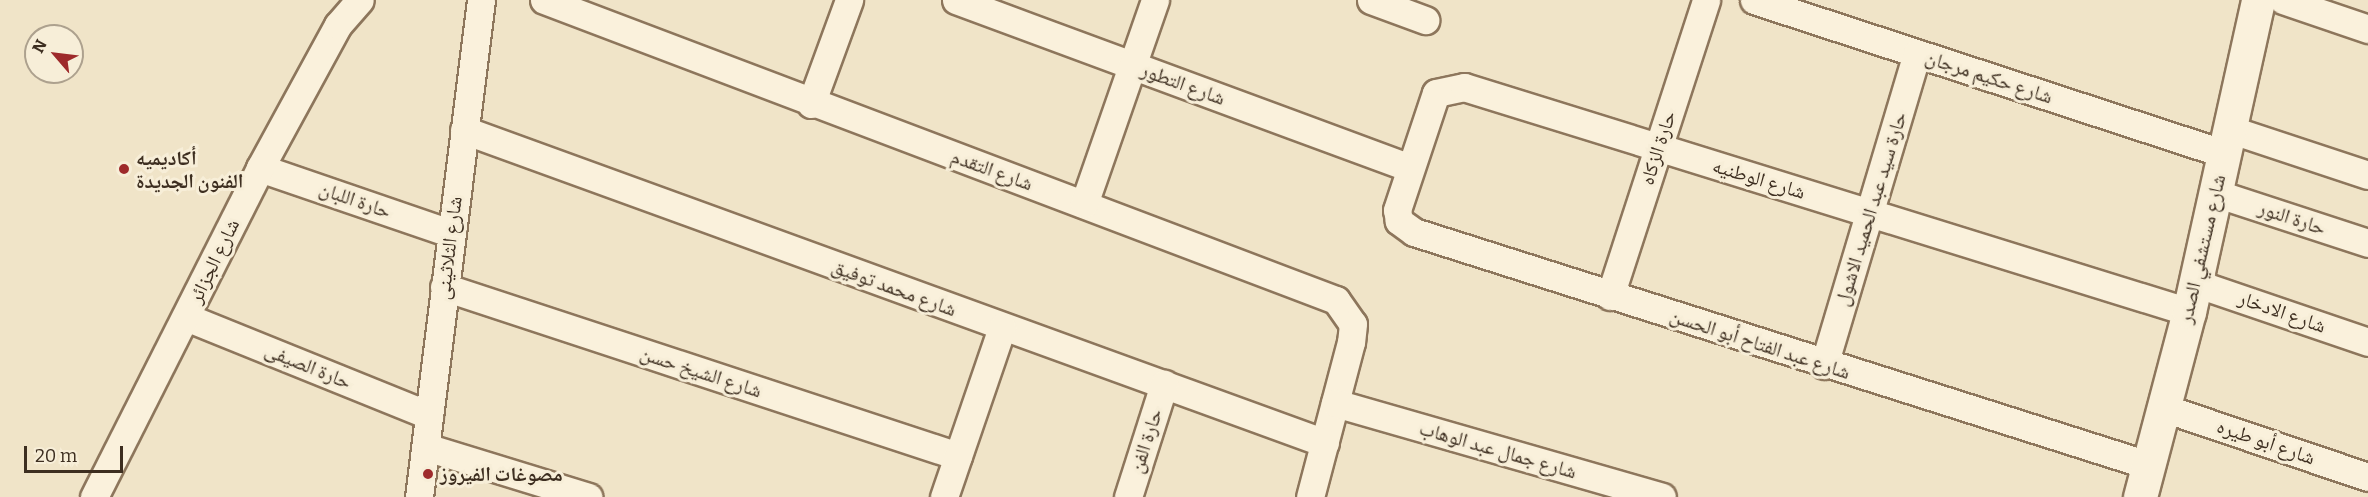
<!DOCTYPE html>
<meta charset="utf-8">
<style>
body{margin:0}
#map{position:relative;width:2368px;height:497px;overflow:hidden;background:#f0e4c8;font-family:Bitter,"Noto Naskh Arabic",serif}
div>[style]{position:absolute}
.roads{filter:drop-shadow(2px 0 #8d765c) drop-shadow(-2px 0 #8d765c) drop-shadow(0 2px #8d765c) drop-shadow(0 -2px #8d765c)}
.street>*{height:27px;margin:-13.5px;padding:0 13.5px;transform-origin:13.5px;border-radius:13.5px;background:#faf1dc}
.secondary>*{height:33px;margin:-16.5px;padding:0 16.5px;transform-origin:16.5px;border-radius:16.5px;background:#faf1dc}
.dots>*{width:16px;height:16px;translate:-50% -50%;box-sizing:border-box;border:3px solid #f7eed8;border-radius:50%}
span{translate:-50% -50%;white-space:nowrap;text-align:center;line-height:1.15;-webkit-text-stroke:6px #f7eed8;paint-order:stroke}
.street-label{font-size:20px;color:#3d2e20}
.poi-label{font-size:20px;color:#3d2e20;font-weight:700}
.left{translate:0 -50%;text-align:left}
.north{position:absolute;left:24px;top:24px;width:60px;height:60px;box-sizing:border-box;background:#f7eed8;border:2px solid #ada18e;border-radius:50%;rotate:298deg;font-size:16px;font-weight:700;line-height:24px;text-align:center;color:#3d2e20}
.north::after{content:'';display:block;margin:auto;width:21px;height:27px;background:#9e2a2b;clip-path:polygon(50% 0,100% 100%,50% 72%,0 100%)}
.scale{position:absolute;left:24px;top:446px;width:99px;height:27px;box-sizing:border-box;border:3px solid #3d2e20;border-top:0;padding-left:8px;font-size:18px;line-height:21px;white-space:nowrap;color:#3d2e20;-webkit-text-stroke:4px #f7eed8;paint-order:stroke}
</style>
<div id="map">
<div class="roads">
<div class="street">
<i style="left:544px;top:0;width:847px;rotate:20.75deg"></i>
<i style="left:1336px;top:300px;width:29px;rotate:55deg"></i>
<i style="left:1353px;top:324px;width:18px;rotate:96deg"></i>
<i style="left:1351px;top:342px;width:160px;rotate:104.8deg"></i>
<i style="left:956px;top:0;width:484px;rotate:20.3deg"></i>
<i style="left:1371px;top:0;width:58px;rotate:20.3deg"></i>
<i style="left:1754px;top:0;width:495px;rotate:18.1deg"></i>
<i style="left:2283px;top:0;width:90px;rotate:18.8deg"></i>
<i style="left:811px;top:104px;width:111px;rotate:-69.9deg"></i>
<i style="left:2229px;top:129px;width:146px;rotate:18.3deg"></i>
<i style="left:464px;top:130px;width:916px;rotate:19.98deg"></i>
<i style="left:260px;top:168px;width:201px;rotate:18.9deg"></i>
<i style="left:2215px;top:193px;width:161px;rotate:18.1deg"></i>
<i style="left:1084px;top:204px;width:216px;rotate:-70.8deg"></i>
<i style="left:2195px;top:283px;width:183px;rotate:18.8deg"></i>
<i style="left:444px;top:287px;width:541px;rotate:18.2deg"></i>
<i style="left:1610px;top:296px;width:311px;rotate:-72deg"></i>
<i style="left:186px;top:317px;width:262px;rotate:22deg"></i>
<i style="left:1824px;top:365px;width:325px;rotate:-73.4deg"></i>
<i style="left:1335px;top:403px;width:340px;rotate:16deg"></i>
<i style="left:2164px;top:408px;width:215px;rotate:18.7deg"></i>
<i style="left:426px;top:447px;width:170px;rotate:17.1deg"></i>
<i style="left:2148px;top:465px;width:770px;rotate:-162.39deg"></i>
<i style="left:1414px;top:232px;width:19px;rotate:-144deg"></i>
<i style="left:1399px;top:221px;width:11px;rotate:-100deg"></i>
<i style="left:1397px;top:210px;width:123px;rotate:-71.6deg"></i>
<i style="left:1436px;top:93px;width:29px;rotate:-12deg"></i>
<i style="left:1464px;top:87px;width:759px;rotate:17.24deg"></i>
<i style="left:94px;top:497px;width:369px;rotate:-63.2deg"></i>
<i style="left:260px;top:168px;width:163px;rotate:-61.4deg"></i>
<i style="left:338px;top:25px;width:33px;rotate:-49deg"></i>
<i style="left:419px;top:497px;width:501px;rotate:-82.89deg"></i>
<i style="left:944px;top:497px;width:179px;rotate:-71.1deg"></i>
<i style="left:1128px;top:497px;width:119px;rotate:-72.3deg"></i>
</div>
<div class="secondary">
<i style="left:2140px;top:497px;width:191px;rotate:-75.2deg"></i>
<i style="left:2189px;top:312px;width:320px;rotate:-77.5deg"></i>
</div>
</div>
<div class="dots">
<i style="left:124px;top:169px;background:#9e2a2b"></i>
<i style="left:428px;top:474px;background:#9e2a2b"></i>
</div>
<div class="street-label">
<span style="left:1989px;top:77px;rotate:18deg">شارع حكيم مرجان</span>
<span style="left:1183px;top:84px;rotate:20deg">شارع التطور</span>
<span style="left:1658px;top:148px;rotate:-72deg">حارة الزكاه</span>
<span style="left:992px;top:170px;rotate:20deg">شارع التقدم</span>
<span style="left:1759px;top:179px;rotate:17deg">شارع الوطنيه</span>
<span style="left:355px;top:200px;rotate:19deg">حارة اللبان</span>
<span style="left:1871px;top:209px;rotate:-73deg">حارة سيد عبد الحميد الاشول</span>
<span style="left:2292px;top:218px;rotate:18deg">حارة النور</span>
<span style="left:449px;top:248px;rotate:-83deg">شارع الثلاثينى</span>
<span style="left:2202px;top:249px;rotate:-77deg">شارع مستشفي الصدر</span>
<span style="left:214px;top:261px;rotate:-64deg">شارع الجزائر</span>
<span style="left:894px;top:288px;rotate:20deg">شارع محمد توفيق</span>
<span style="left:2282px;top:312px;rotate:19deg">شارع الادخار</span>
<span style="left:1760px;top:344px;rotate:18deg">شارع عبد الفتاح أبو الحسن</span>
<span style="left:308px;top:366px;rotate:22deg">حارة الصيفى</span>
<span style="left:701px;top:372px;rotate:18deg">شارع الشيخ حسن</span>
<span style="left:1146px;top:441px;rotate:-72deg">حارة الفن</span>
<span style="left:2266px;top:442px;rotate:19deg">شارع أبو طيره</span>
<span style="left:1498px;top:450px;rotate:16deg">شارع جمال عبد الوهاب</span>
</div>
<div class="poi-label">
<span class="left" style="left:136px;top:170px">أكاديميه<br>الفنون الجديدة</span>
<span class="left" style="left:440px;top:474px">مصوغات الفيروز</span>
</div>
<div class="north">N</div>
<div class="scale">20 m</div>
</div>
